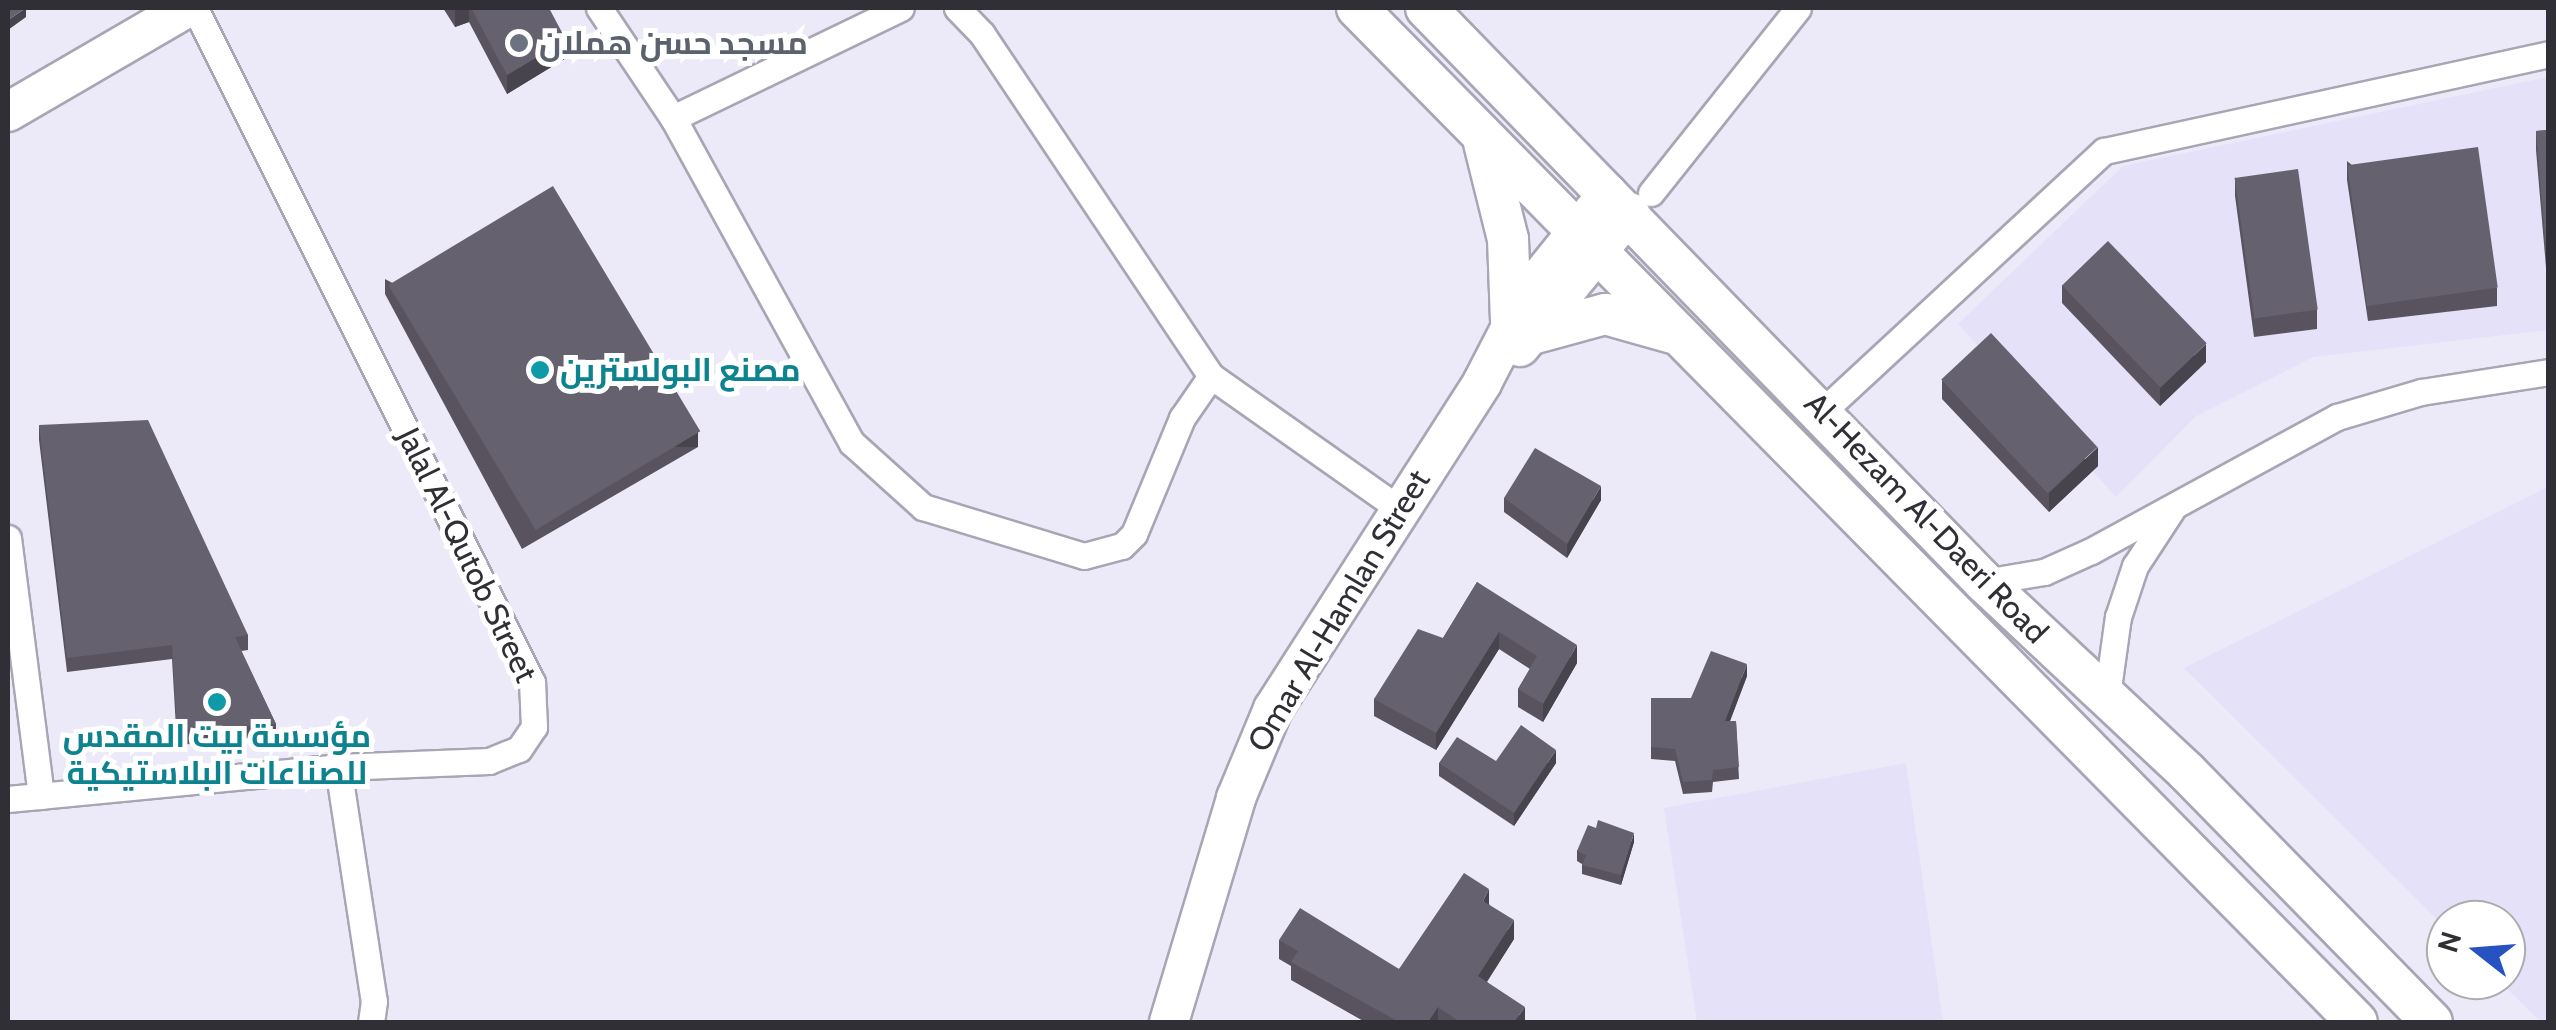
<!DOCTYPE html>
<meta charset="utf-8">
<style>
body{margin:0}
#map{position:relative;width:2556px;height:1030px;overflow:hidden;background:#eceaf9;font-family:Cabin,Cairo,sans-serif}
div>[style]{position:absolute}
.built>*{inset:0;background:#e4e1f8}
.roads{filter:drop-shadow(2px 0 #a8a5b4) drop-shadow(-2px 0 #a8a5b4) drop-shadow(0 2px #a8a5b4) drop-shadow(0 -2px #a8a5b4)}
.street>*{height:25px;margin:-12.5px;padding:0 12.5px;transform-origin:12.5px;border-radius:12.5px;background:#fff}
.secondary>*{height:38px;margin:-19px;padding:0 19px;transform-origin:19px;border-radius:19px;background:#fff}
.primary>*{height:40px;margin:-20px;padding:0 20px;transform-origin:20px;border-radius:20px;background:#fff}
.wall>*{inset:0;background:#58535f}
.shaded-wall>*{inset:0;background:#47444d;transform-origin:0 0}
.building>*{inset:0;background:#66616e;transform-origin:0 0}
.dots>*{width:28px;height:28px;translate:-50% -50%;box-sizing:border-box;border:5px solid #fff;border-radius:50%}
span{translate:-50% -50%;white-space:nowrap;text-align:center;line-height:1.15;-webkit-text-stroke:10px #fff;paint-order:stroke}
.worship-label{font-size:32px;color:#5b616d;font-weight:700}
.left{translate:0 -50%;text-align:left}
.culture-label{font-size:32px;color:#0d838f;font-weight:700}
.street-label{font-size:32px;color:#302f35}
.frame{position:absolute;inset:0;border:10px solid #302f35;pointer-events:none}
.north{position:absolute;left:2426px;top:900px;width:100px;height:100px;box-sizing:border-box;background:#fff;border:2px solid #acacae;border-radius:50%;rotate:287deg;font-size:28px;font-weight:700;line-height:40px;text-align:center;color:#302f35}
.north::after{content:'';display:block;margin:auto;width:35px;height:45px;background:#2752c1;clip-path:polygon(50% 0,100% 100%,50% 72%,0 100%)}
</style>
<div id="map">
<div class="built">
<i style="clip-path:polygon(2548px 77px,2548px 330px,2313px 357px,2195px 417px,2116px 497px,1958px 324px,2123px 166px)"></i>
<i style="clip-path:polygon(2548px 487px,2548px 1022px,2541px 1022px,2498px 980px,2506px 980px,2506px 920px,2446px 920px,2446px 928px,2184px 668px)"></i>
<i style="clip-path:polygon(1906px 763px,1943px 1022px,1697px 1022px,1664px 808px)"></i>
</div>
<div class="roads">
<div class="street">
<i style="left:599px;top:8px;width:133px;rotate:56.1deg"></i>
<i style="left:673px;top:118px;width:371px;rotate:61.2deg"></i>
<i style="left:852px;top:443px;width:96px;rotate:42deg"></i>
<i style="left:923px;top:507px;width:168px;rotate:16.9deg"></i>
<i style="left:1084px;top:556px;width:39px;rotate:-15deg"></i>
<i style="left:1122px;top:546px;width:17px;rotate:-45deg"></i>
<i style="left:1134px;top:534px;width:126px;rotate:-67.5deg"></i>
<i style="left:1182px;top:418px;width:51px;rotate:-55.4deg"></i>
<i style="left:957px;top:8px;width:36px;rotate:46deg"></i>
<i style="left:982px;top:34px;width:412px;rotate:56.2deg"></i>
<i style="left:1211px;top:376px;width:228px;rotate:35.2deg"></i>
<i style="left:673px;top:118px;width:253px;rotate:-25.8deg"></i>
<i style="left:1651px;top:193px;width:236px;rotate:-51.5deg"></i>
<i style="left:1823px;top:411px;width:383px;rotate:-42.8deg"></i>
<i style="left:2104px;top:151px;width:454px;rotate:-12.3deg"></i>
<i style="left:8px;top:538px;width:260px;rotate:82.7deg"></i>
<i style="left:1984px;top:582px;width:61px;rotate:-9.5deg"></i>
<i style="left:2044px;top:572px;width:51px;rotate:-24.1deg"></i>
<i style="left:2091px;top:551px;width:280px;rotate:-28.6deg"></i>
<i style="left:2337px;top:417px;width:88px;rotate:-16.6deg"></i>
<i style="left:2421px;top:392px;width:129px;rotate:-8.9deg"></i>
<i style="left:2106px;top:703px;width:87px;rotate:-82.1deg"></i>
<i style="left:2118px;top:617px;width:54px;rotate:-71.6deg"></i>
<i style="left:2135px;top:566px;width:66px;rotate:-56.8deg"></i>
<i style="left:338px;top:767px;width:237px;rotate:81.3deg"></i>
<i style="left:374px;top:1001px;width:21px;rotate:98deg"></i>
<i style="left:8px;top:799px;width:332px;rotate:-5.5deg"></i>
<i style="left:338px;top:767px;width:151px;rotate:-2.3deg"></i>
<i style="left:489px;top:761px;width:32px;rotate:-22deg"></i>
<i style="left:519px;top:749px;width:27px;rotate:-56deg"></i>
<i style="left:534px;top:727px;width:45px;rotate:-92.5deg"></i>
<i style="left:532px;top:682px;width:754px;rotate:-116.57deg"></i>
</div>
<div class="secondary">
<i style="left:8px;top:112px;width:207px;rotate:-30.2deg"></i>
<i style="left:1520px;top:347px;width:174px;rotate:-50.8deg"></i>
<i style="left:1169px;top:1022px;width:234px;rotate:-73.3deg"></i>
<i style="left:1236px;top:798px;width:96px;rotate:-67.4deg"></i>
<i style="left:1273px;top:709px;width:387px;rotate:-57.3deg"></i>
<i style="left:1482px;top:383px;width:105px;rotate:-62.7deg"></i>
<i style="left:1530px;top:290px;width:124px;rotate:-51.2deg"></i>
</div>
<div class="primary">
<i style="left:1357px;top:8px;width:1424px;rotate:45.4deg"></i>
<i style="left:1426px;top:8px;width:801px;rotate:45.81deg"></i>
<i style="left:1984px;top:582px;width:278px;rotate:43.1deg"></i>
<i style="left:2187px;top:772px;width:350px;rotate:45.6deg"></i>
<i style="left:1484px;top:143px;width:99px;rotate:76deg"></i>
<i style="left:1508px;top:239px;width:83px;rotate:87.9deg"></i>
<i style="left:1532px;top:334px;width:76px;rotate:-15.3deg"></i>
<i style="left:1605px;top:314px;width:70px;rotate:15.8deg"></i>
</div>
</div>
<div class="wall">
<i style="clip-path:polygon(443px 8px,549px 8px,566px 58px,507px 94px,469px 22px,455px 27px)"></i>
<i style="clip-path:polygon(2548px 130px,2548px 291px,2536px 150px,2536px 131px)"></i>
<i style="clip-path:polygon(2347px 161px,2497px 288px,2497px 306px,2368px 321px,2347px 180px)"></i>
<i style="clip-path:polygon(2235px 177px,2317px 310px,2317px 329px,2254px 337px,2235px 196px)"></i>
<i style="clip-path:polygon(385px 279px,698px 447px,522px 549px,385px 294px)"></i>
<i style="clip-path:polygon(2062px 285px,2206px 362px,2160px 406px,2062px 303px)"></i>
<i style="clip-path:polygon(1942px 380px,2098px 466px,2049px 512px,1942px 399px)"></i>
<i style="clip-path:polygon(39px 425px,248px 635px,248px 650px,241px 651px,276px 724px,276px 738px,177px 745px,172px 659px,67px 672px,39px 440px)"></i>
<i style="clip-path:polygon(1504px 498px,1601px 500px,1567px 558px,1504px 512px)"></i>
<i style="clip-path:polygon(1477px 582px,1577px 663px,1543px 722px,1518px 707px,1518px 689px,1530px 669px,1499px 649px,1436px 750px,1374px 716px,1374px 699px,1443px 638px)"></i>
<i style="clip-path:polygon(1747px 676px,1730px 721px,1736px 721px,1739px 779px,1713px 782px,1712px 792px,1683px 794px,1675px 761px,1651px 759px,1651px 698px,1691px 698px)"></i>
<i style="clip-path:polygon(1496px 761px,1556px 763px,1514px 826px,1439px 776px,1439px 763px)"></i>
<i style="clip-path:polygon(1596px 828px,1634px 842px,1621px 885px,1582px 874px,1582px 864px,1577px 861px,1577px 851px)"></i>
<i style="clip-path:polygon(1489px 904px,1514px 939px,1487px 982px,1525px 1022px,1365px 1022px,1291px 980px,1291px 966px,1279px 959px,1279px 940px,1399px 969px)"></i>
</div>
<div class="shaded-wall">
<i style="clip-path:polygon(26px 8px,26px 17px,8px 30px,8px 20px)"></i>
<i style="clip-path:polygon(455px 8px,469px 8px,469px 22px,455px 27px)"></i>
<i style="clip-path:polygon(566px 40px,566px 58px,507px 94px,507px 75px)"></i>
<i style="clip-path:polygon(2206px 344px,2206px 362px,2160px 406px,2160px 388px)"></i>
<i style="left:698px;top:432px;width:15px;height:203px;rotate:90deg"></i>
<i style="clip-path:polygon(2098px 447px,2098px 466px,2049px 512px,2049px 493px)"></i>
<i style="clip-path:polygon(1601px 486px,1601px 500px,1567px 558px,1567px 544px)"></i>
<i style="clip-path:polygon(1499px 632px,1499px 649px,1436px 750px,1436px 733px)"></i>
<i style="clip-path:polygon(1577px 645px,1577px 663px,1543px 722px,1543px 704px)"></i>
<i style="clip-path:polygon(1747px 664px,1747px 676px,1725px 734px,1725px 721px)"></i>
<i style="clip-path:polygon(1556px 750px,1556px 763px,1514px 826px,1514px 813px)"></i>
<i style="clip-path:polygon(1634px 833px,1634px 842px,1621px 885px,1621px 875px)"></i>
<i style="clip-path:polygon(1489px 889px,1489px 908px,1483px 901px)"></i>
<i style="clip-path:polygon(1514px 920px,1514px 939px,1478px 995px,1478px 976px)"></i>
<i style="clip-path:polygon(1438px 1007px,1438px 1022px,1428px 1022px)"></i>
<i style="clip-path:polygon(1525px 1007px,1525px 1022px,1514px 1022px)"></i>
</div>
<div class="building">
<i style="clip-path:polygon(8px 8px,26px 8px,8px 20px)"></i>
<i style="clip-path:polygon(471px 8px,549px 8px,566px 40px,507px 75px)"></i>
<i style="clip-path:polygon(2548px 130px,2548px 272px,2536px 131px)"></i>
<i style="left:2478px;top:147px;width:142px;height:132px;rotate:82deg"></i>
<i style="left:2298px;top:169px;width:142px;height:64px;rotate:82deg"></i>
<i style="left:553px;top:186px;width:286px;height:192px;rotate:59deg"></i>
<i style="left:2108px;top:241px;width:142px;height:64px;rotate:46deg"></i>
<i style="left:1991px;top:333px;width:156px;height:68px;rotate:47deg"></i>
<i style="clip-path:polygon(148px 420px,248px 635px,235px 637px,276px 724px,177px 730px,172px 645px,67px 658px,39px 425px)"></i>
<i style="clip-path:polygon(1535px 448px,1601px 486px,1567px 544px,1504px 498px)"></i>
<i style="clip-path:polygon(1477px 582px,1577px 645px,1543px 704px,1518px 689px,1537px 656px,1499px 632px,1436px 733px,1374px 699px,1418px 629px,1443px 638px)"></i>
<i style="clip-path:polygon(1711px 651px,1747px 664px,1725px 721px,1736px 721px,1739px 767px,1713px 770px,1712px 780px,1683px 782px,1675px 749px,1651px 747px,1651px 698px,1691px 698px)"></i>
<i style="clip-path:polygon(1521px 725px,1556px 750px,1514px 813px,1439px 763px,1457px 737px,1496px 761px)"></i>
<i style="clip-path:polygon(1598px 820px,1634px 833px,1621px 875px,1582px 865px,1586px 855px,1577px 851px,1588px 825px,1596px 828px)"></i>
<i style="clip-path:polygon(1464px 873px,1489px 889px,1483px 901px,1514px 920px,1478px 976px,1525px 1007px,1514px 1022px,1460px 1022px,1438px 1007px,1428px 1022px,1399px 1022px,1291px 962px,1298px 951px,1279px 940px,1300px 908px,1399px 969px)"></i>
</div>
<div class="dots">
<i style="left:519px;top:43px;background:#6b7280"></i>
<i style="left:540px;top:370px;background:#0f9aa8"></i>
<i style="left:217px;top:702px;background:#0f9aa8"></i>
</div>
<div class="worship-label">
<span class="left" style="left:539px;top:43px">مسجد حسن هملان</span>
</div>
<div class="culture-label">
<span class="left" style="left:560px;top:370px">مصنع البولسترين</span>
<span style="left:217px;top:755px">مؤسسة بيت المقدس<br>للصناعات البلاستيكية</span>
</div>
<div class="street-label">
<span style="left:1926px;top:518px;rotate:46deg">Al-Hezam Al-Daeri Road</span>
<span style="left:467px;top:555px;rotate:64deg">Jalal Al-Qutob Street</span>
<span style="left:1339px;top:611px;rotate:-59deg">Omar Al-Hamlan Street</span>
</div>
<div class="frame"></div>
<div class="north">N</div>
</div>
